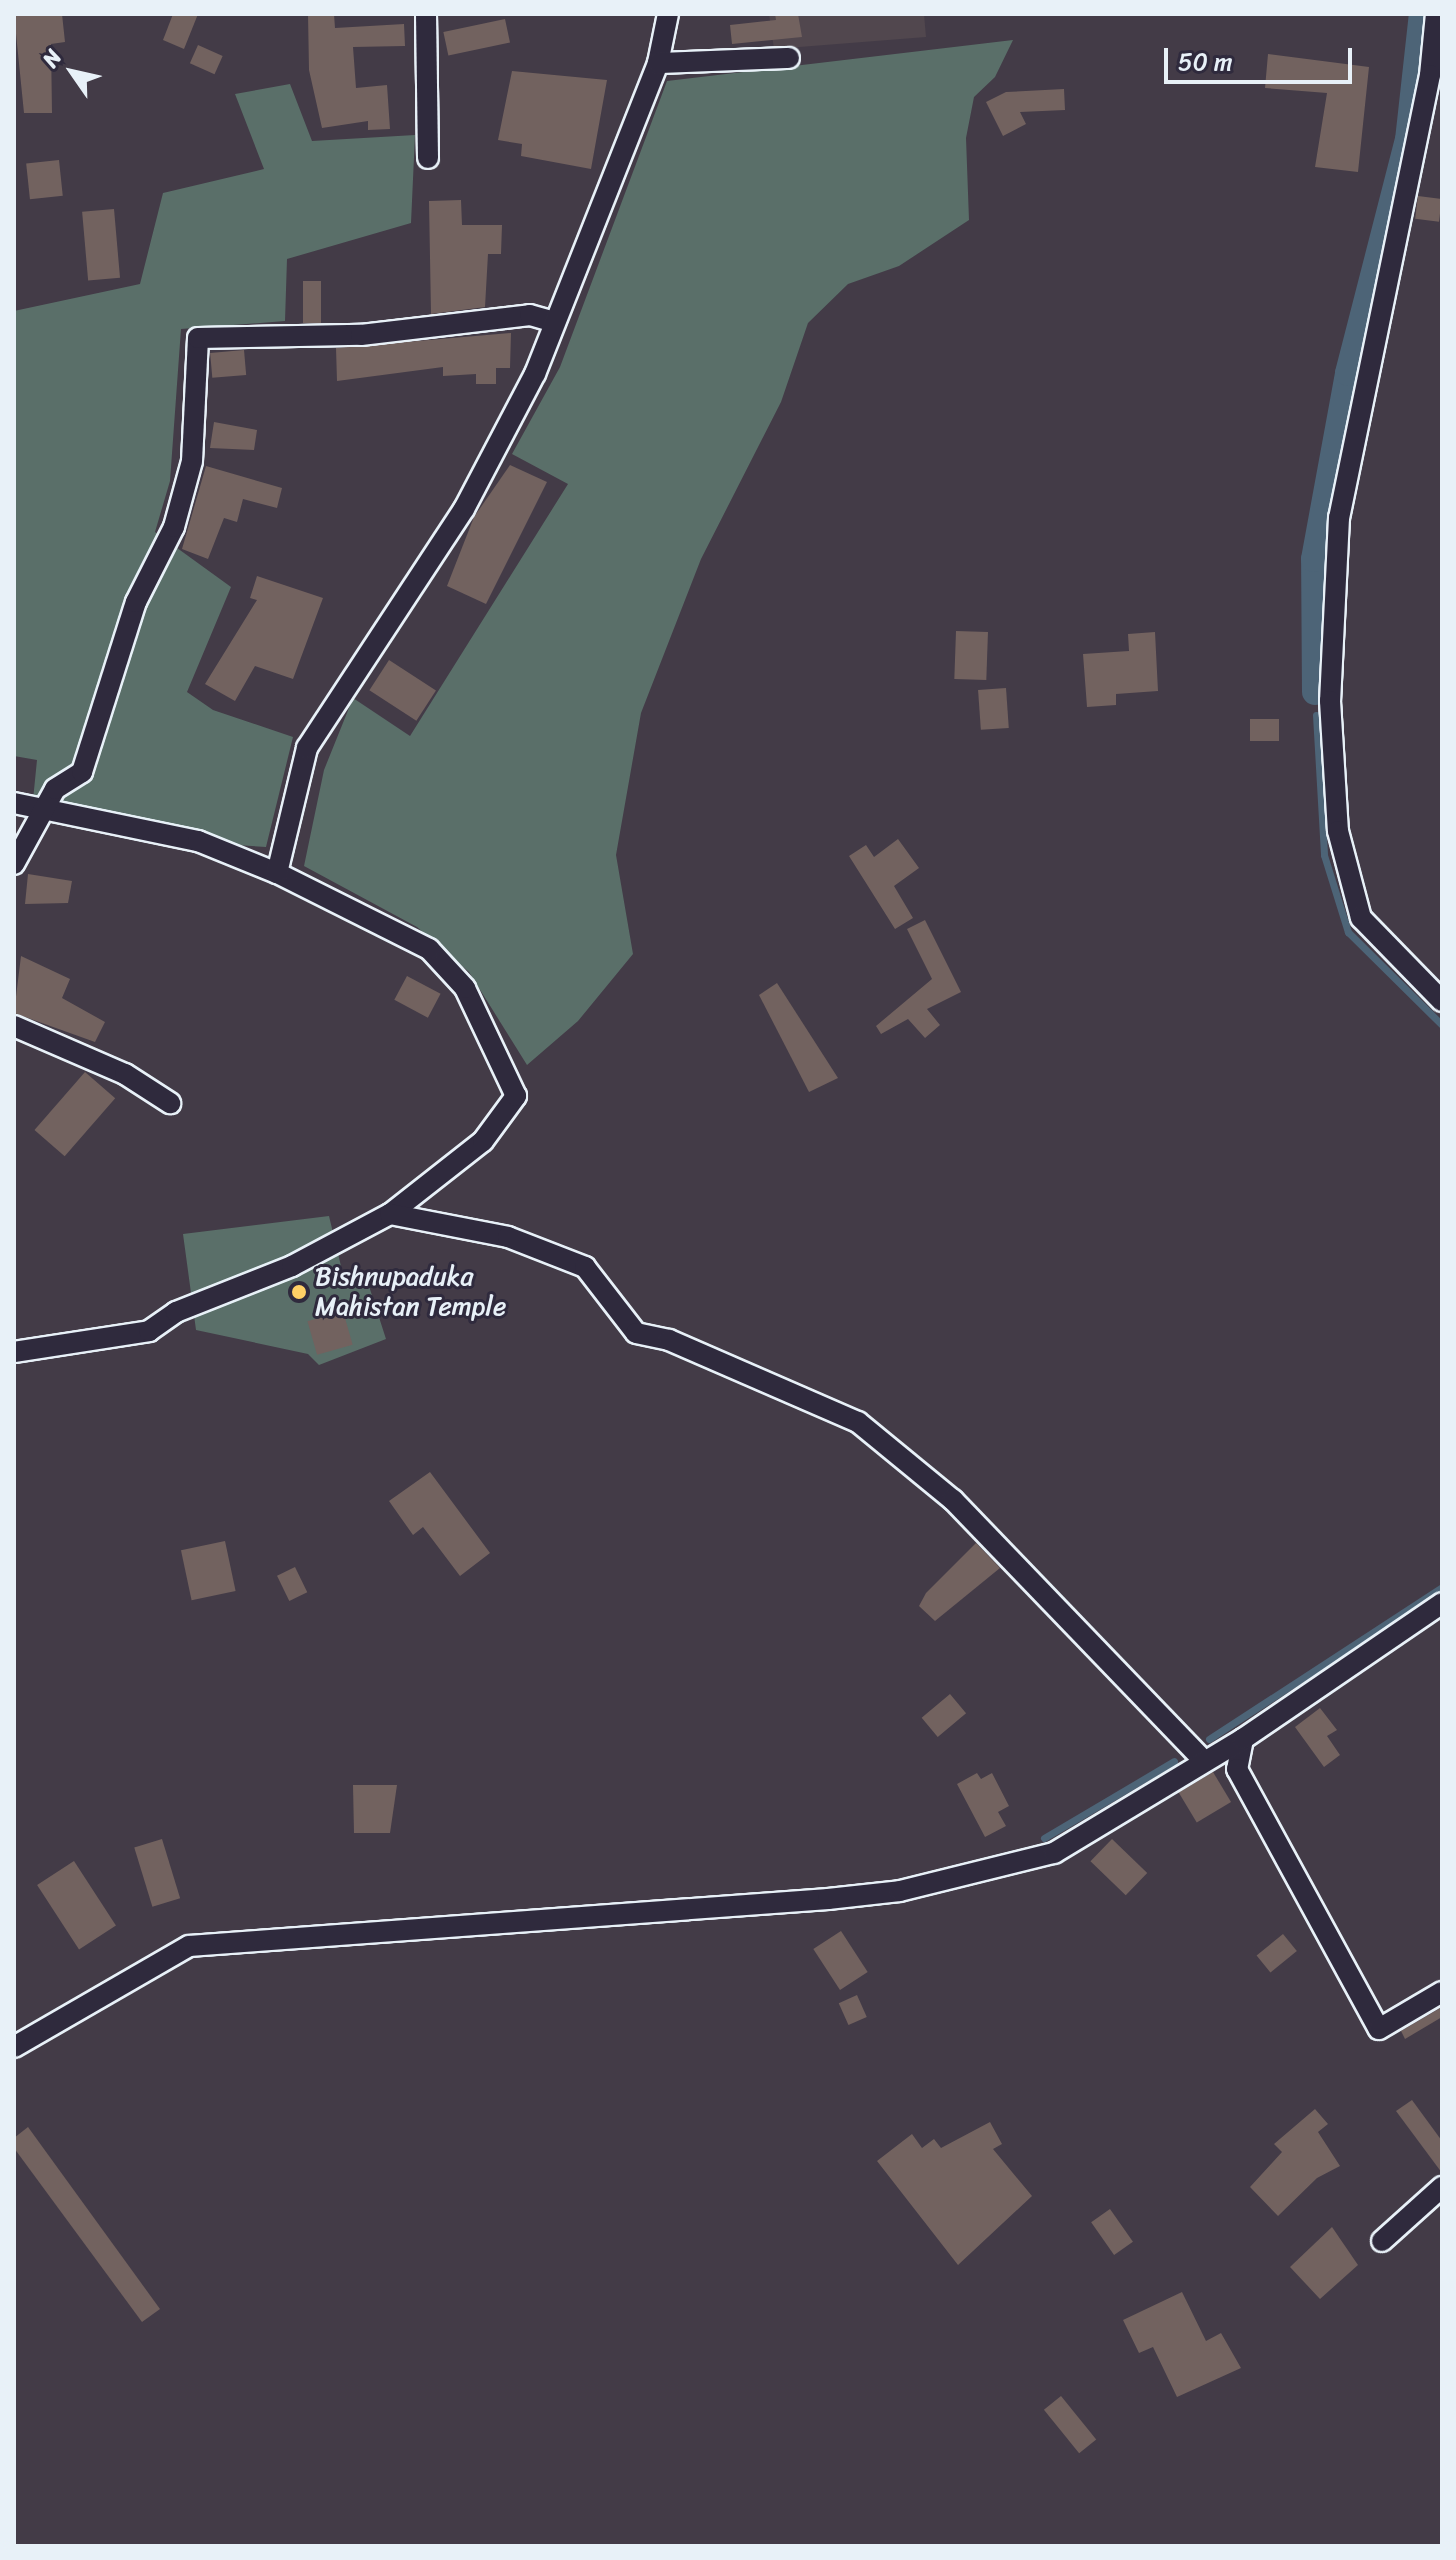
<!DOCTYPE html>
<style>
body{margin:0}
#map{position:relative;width:1456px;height:2560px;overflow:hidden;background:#433b47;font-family:Sriracha,sans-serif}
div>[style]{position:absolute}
.built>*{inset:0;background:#51474e}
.green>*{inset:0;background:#5a6f69}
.stream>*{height:7px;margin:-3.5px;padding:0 3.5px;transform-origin:3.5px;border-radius:3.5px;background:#4d6477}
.canal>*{height:26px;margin:-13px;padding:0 13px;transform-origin:13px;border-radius:13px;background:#4d6477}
.building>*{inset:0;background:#72625f;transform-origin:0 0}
.roads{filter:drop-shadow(2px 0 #e8f1f8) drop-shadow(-2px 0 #e8f1f8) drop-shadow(0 2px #e8f1f8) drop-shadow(0 -2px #e8f1f8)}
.minor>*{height:20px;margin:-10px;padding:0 10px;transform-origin:10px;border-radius:10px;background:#2f2a3d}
.dots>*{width:22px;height:22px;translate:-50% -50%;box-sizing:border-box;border:4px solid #2f2a3d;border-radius:50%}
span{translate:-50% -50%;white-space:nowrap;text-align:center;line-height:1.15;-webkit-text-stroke:6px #2f2a3d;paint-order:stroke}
.poi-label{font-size:26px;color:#e8f1f8}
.left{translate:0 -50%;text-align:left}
.frame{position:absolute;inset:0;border:16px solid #e8f1f8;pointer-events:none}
.north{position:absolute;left:32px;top:32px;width:80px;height:80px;-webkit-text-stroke:6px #2f2a3d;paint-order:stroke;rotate:304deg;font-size:22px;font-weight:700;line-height:32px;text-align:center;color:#e8f1f8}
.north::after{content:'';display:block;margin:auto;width:28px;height:36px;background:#e8f1f8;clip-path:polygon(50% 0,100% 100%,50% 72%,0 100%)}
.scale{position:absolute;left:1164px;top:48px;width:188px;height:36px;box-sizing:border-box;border:4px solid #e8f1f8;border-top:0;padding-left:10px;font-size:24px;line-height:28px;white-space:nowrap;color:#e8f1f8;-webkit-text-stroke:6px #2f2a3d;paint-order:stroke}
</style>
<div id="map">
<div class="built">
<i style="clip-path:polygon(769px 14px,924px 14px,926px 37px,774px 49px)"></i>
</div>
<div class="green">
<i style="clip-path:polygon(1013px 40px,995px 77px,974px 97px,966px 138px,969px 220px,899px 266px,848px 284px,808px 323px,781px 402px,701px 559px,641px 713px,616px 855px,633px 954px,578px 1021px,527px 1065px,469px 972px,417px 927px,304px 866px,324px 770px,353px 698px,410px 736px,568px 484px,512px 454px,560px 367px,667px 81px)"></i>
<i style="clip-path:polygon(290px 84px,312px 141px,415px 135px,411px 223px,287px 259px,285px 321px,181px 329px,170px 481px,155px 532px,231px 587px,187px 692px,213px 710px,293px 737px,266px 847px,188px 842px,32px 810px,37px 760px,14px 756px,14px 311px,140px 284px,163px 193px,264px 169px,235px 94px)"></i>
<i style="clip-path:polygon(329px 1216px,346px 1287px,368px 1283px,386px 1339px,319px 1365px,308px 1354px,196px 1330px,183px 1234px)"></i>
</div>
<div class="stream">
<i style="left:1316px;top:715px;width:140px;rotate:86.7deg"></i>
<i style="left:1324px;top:855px;width:81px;rotate:72.7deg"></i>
<i style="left:1348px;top:932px;width:132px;rotate:44.7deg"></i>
<i style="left:1209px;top:1739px;width:278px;rotate:-33.1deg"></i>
<i style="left:1044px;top:1838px;width:151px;rotate:-30.6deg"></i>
</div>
<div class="canal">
<i style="left:1315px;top:692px;width:133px;rotate:-90.4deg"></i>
<i style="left:1314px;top:559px;width:189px;rotate:-79.6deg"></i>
<i style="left:1348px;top:373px;width:241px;rotate:-75.6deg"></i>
<i style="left:1408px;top:140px;width:127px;rotate:-83.7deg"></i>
</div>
<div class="building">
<i style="clip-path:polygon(14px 14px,62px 14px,65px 42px,51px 44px,52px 113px,24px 113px)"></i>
<i style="clip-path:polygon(173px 14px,198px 14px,184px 49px,163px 40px)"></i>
<i style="clip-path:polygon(308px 14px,334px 14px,335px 28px,404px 24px,405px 46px,353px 47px,356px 88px,387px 85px,390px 129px,368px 130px,368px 121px,322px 128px,309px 70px)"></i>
<i style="clip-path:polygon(775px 14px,798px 14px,802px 37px,732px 44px,730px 25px,776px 20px)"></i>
<i style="left:505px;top:19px;width:24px;height:63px;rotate:78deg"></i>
<i style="left:198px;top:45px;width:27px;height:20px;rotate:24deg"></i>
<i style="clip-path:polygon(1268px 54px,1369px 67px,1358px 172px,1315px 167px,1327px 93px,1265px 88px)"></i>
<i style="clip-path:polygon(512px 71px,607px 80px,591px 169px,521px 156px,522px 144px,498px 140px)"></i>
<i style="clip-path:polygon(1064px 89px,1065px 110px,1020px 112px,1026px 124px,1003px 136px,986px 102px,1006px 92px)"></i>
<i style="left:59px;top:160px;width:36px;height:33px;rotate:84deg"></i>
<i style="left:1418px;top:196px;width:24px;height:23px;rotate:7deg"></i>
<i style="clip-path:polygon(461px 200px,462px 225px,502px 225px,501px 254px,488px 254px,485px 307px,431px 314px,429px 201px)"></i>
<i style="left:114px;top:209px;width:69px;height:32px;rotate:85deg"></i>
<i style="left:303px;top:281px;width:18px;height:42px"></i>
<i style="clip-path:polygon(511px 333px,510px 368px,496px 368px,496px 384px,476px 384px,476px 374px,443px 376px,443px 367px,337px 381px,336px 348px)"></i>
<i style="left:244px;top:350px;width:25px;height:34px;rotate:85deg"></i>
<i style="clip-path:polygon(214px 422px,257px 430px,254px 450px,210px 448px)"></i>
<i style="clip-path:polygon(510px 465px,547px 482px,486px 604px,447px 586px,474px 517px)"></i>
<i style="clip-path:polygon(206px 466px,282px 488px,277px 508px,243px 499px,237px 522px,224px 518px,208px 559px,182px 549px)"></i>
<i style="clip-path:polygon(257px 576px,323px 598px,293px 679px,255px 666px,235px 701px,205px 684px,257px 600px,250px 598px)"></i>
<i style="left:956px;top:631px;width:32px;height:48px;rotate:2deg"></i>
<i style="clip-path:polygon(1155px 632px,1158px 691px,1116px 694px,1116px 705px,1087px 707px,1083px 654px,1129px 651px,1128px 634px)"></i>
<i style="left:389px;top:660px;width:56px;height:36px;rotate:33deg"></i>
<i style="left:1006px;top:688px;width:40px;height:28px;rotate:86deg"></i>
<i style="left:1250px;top:719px;width:29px;height:22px"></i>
<i style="clip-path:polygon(898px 839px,919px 868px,894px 886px,913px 918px,895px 929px,849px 856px,866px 845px,874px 857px)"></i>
<i style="clip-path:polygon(28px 874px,72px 881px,68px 903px,25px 904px)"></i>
<i style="clip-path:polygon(925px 920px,961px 992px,927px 1009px,940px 1025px,925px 1038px,908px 1019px,881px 1034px,876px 1026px,932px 979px,907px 929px)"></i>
<i style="clip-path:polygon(21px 956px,70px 979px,62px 998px,105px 1022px,95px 1042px,14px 1013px)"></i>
<i style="left:407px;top:976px;width:38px;height:27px;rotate:28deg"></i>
<i style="clip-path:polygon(777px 983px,838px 1078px,809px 1092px,759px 995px)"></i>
<i style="left:85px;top:1072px;width:40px;height:77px;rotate:41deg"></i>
<i style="left:343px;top:1311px;width:35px;height:37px;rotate:74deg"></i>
<i style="clip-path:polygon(430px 1472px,490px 1553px,460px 1576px,423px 1527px,413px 1535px,389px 1501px)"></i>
<i style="left:225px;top:1541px;width:51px;height:45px;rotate:78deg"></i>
<i style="clip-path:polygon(976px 1543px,1000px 1568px,935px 1621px,919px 1606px,926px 1593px)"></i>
<i style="left:295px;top:1567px;width:28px;height:20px;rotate:64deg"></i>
<i style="left:950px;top:1694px;width:25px;height:37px;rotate:50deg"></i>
<i style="clip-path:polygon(1320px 1708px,1337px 1730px,1327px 1736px,1340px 1755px,1324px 1767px,1295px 1727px)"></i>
<i style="left:1213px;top:1772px;width:35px;height:40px;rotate:59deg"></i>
<i style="clip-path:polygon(977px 1773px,981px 1779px,992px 1773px,1009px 1806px,998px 1812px,1006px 1826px,985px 1837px,957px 1784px)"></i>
<i style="clip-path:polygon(353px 1785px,397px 1785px,390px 1833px,354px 1833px)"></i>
<i style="left:162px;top:1839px;width:62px;height:29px;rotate:73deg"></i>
<i style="left:1112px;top:1839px;width:49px;height:31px;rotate:44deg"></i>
<i style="left:74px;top:1861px;width:77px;height:44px;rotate:57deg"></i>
<i style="left:841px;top:1931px;width:49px;height:33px;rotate:57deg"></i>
<i style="left:1283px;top:1934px;width:22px;height:34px;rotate:51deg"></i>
<i style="left:857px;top:1995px;width:24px;height:20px;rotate:66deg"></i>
<i style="clip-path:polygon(1442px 2007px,1442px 2017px,1405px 2039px,1401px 2031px)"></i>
<i style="clip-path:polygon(1412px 2100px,1442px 2141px,1442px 2173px,1396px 2111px)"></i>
<i style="clip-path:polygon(1315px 2109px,1328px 2124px,1318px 2132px,1340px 2166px,1317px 2178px,1278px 2216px,1250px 2187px,1282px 2152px,1274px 2144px)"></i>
<i style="clip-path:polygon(990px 2122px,1002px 2144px,993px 2149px,1032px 2196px,958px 2265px,877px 2161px,912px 2134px,922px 2148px,934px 2139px,941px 2148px)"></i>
<i style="clip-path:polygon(28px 2127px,160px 2309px,142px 2322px,14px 2148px,14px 2138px)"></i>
<i style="left:1110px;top:2209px;width:40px;height:23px;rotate:55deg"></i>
<i style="clip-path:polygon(1332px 2227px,1358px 2265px,1320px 2299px,1290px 2267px)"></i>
<i style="clip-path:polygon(1182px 2292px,1206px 2341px,1221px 2333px,1241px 2368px,1177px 2397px,1153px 2347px,1139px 2353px,1123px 2320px)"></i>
<i style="left:1061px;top:2396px;width:56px;height:22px;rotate:51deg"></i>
</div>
<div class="roads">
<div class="minor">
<i style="left:426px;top:14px;width:144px;rotate:89.2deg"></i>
<i style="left:1436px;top:14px;width:61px;rotate:95.6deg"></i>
<i style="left:1430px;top:75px;width:452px;rotate:101.6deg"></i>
<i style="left:1339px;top:518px;width:183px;rotate:92.8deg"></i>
<i style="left:1330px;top:701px;width:130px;rotate:86.5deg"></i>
<i style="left:1338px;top:831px;width:90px;rotate:75.2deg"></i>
<i style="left:1361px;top:918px;width:116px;rotate:45.7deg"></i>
<i style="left:658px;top:63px;width:50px;rotate:-78.5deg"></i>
<i style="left:14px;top:803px;width:188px;rotate:11.7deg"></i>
<i style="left:198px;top:841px;width:85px;rotate:22.1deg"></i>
<i style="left:14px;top:864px;width:85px;rotate:-61.3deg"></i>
<i style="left:55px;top:789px;width:32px;rotate:-32deg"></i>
<i style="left:82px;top:772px;width:178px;rotate:-72.4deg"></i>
<i style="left:136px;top:602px;width:84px;rotate:-63.1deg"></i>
<i style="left:174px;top:527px;width:68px;rotate:-74.7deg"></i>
<i style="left:192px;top:461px;width:123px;rotate:-87.2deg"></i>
<i style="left:198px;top:338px;width:163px;rotate:-1.1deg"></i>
<i style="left:361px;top:335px;width:170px;rotate:-6.7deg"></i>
<i style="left:530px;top:315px;width:25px;rotate:16deg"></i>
<i style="left:14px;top:1026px;width:121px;rotate:23.4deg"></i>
<i style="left:125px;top:1074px;width:54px;rotate:32.8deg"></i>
<i style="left:390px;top:1214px;width:118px;rotate:-38.1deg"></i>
<i style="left:483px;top:1141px;width:56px;rotate:-53.7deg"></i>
<i style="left:516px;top:1096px;width:119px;rotate:-115.3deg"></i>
<i style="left:465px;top:988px;width:53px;rotate:-132.7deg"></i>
<i style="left:429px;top:949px;width:170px;rotate:-153.4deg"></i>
<i style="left:277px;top:873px;width:129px;rotate:-76.5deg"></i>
<i style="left:307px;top:748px;width:286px;rotate:-56.7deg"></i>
<i style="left:464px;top:509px;width:153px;rotate:-62.3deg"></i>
<i style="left:535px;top:374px;width:334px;rotate:-68.4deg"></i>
<i style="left:658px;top:63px;width:131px;rotate:-2.2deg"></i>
<i style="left:14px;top:1352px;width:137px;rotate:-8.8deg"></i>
<i style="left:149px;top:1331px;width:33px;rotate:-35deg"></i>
<i style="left:176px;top:1312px;width:125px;rotate:-21.6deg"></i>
<i style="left:292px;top:1266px;width:111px;rotate:-28deg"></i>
<i style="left:390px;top:1214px;width:120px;rotate:11deg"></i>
<i style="left:508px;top:1237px;width:83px;rotate:21.3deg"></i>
<i style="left:585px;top:1267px;width:83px;rotate:52.3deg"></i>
<i style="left:636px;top:1333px;width:34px;rotate:12deg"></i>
<i style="left:669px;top:1340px;width:206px;rotate:23.5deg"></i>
<i style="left:858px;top:1422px;width:123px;rotate:39.4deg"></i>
<i style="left:953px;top:1500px;width:361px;rotate:46.1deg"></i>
<i style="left:1243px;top:1739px;width:31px;rotate:101deg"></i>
<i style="left:1237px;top:1769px;width:296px;rotate:61.4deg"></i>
<i style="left:1379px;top:2029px;width:73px;rotate:-30.4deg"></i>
<i style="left:14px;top:2047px;width:202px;rotate:-30deg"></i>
<i style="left:189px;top:1946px;width:641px;rotate:-4.21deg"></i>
<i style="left:828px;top:1899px;width:72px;rotate:-6.3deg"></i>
<i style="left:900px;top:1891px;width:159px;rotate:-13.9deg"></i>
<i style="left:1054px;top:1853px;width:221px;rotate:-31.1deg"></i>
<i style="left:1243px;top:1739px;width:241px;rotate:-34.3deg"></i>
<i style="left:1382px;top:2241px;width:81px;rotate:-42deg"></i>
</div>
</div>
<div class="dots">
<i style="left:299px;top:1292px;background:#ffd166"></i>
</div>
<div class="poi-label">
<span class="left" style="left:315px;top:1292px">Bishnupaduka<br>Mahistan Temple</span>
</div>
<div class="frame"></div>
<div class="north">N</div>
<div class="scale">50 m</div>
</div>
